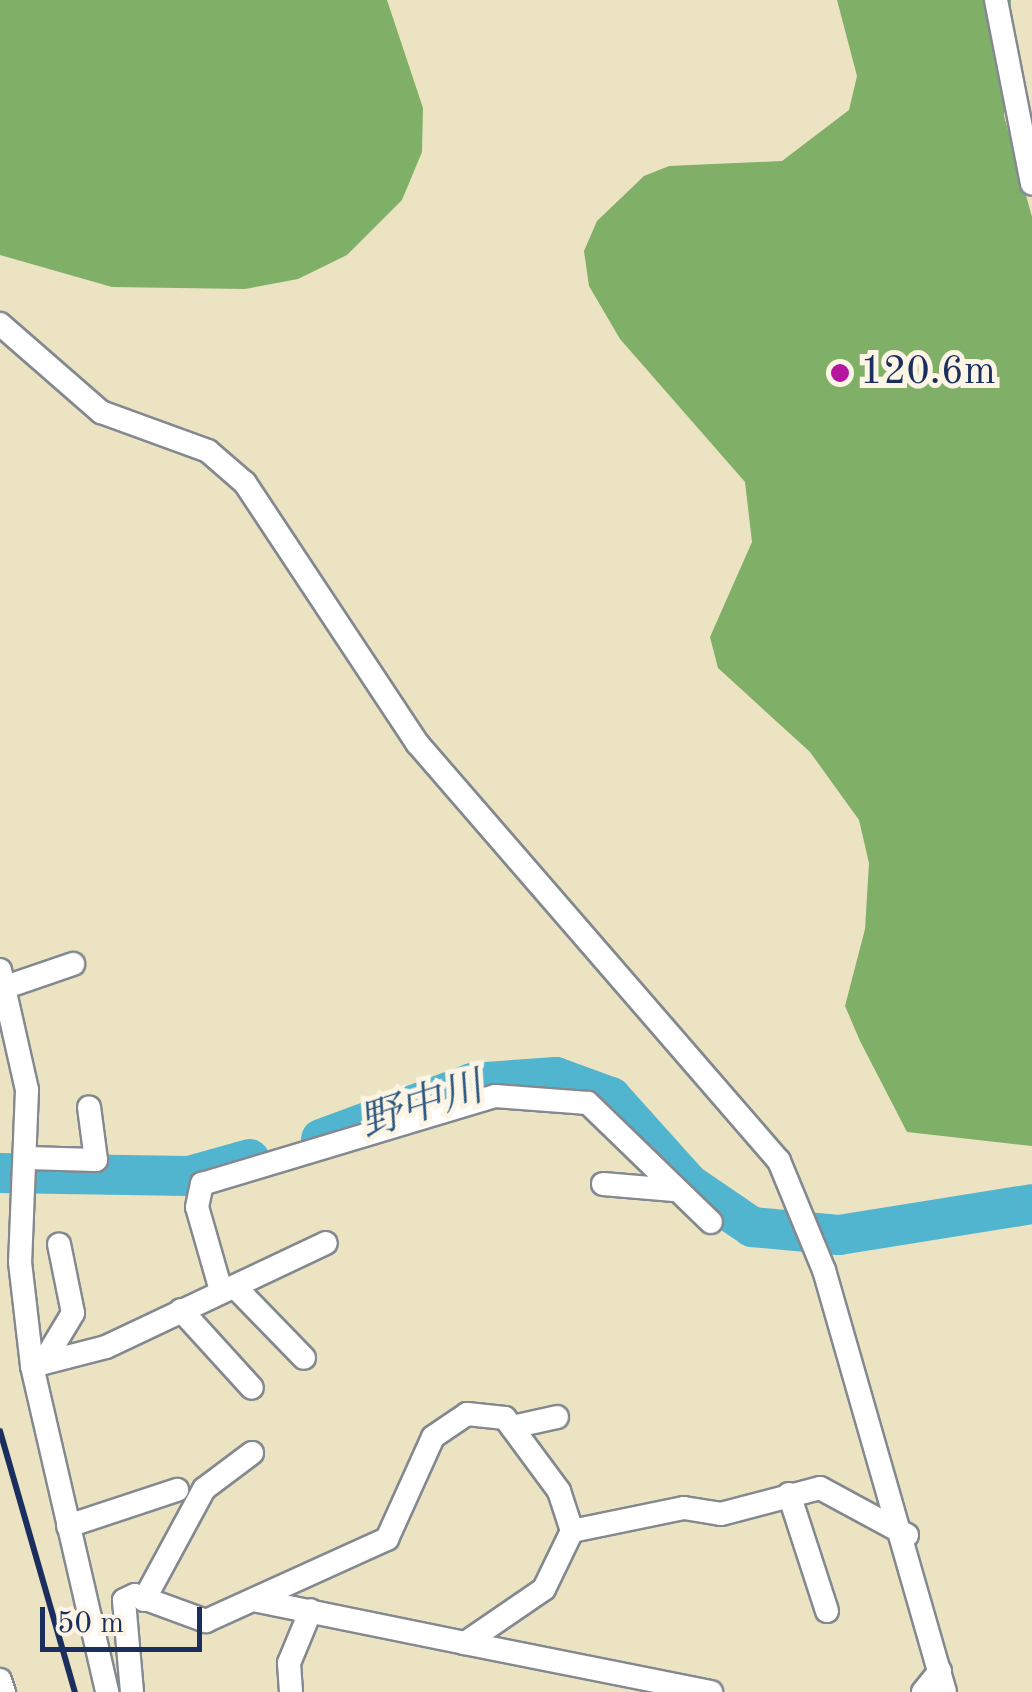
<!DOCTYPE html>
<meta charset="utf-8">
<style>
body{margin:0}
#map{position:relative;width:1032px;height:1692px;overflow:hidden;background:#ebe3c2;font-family:"Old Standard TT","Noto Serif JP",serif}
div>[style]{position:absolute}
.forest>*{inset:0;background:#80af68}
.river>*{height:40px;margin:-20px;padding:0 20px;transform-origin:20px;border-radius:20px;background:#51b5cf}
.roads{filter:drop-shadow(2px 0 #838990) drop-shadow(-2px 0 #838990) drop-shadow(0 2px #838990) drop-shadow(0 -2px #838990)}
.minor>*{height:22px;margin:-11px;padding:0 11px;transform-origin:11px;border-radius:11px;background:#fff}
.rail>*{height:6px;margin:-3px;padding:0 3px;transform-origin:3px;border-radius:3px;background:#1b2f5e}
.dots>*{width:28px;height:28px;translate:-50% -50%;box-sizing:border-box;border:5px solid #fcf5e5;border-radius:50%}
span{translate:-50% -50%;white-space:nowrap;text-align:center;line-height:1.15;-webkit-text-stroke:10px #fcf5e5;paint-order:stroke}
.poi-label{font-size:40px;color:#1b2f5e}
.left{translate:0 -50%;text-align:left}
.water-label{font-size:42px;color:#2b5780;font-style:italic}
.scale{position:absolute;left:40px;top:1607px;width:162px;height:45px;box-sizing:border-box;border:5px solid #1b2f5e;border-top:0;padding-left:12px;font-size:30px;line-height:35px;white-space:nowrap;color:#1b2f5e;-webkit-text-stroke:8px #fcf5e5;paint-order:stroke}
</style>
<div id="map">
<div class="forest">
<i style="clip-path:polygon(0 0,387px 0,423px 108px,422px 152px,402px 200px,347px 255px,298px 279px,245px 289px,112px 287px,0 255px)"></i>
<i style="clip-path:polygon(837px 0,1011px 0,1004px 116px,1032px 217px,1032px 1146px,907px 1132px,860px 1041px,845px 1006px,865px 929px,869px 863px,859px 820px,810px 752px,718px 668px,710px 637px,752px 542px,745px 482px,620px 339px,589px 286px,584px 251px,597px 221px,644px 176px,669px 166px,782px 161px,849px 110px,857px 76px)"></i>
</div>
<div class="river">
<i style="left:321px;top:1139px;width:161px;rotate:-20.3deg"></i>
<i style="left:472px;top:1083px;width:84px;rotate:-4.1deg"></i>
<i style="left:556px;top:1077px;width:59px;rotate:20deg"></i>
<i style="left:611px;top:1097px;width:117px;rotate:48.1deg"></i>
<i style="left:689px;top:1184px;width:76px;rotate:34.3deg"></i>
<i style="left:752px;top:1227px;width:87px;rotate:5.3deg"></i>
<i style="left:839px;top:1235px;width:195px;rotate:-9.1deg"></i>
<i style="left:0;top:1173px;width:189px;rotate:0.9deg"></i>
<i style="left:189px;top:1176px;width:63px;rotate:-15.6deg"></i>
</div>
<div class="roads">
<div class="minor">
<i style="left:996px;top:0;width:187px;rotate:78.9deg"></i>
<i style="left:0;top:324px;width:134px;rotate:41.1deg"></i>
<i style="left:101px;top:412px;width:114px;rotate:20deg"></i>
<i style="left:208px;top:451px;width:49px;rotate:40.9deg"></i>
<i style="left:245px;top:483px;width:312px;rotate:56.5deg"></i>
<i style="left:417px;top:743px;width:553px;rotate:49.11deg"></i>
<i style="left:779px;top:1161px;width:118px;rotate:67.6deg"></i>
<i style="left:824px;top:1270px;width:439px;rotate:74deg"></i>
<i style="left:0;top:970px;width:123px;rotate:77.3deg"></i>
<i style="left:27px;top:1090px;width:172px;rotate:92.3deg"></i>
<i style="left:20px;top:1262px;width:105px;rotate:83.4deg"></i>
<i style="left:32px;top:1366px;width:335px;rotate:77deg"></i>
<i style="left:6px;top:987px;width:71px;rotate:-18.9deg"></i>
<i style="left:27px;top:1158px;width:69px;rotate:1.7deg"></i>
<i style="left:96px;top:1160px;width:53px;rotate:-97.5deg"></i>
<i style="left:603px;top:1184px;width:71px;rotate:4.8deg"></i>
<i style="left:220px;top:1287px;width:83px;rotate:-106deg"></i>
<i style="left:197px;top:1207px;width:24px;rotate:-78deg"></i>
<i style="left:202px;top:1184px;width:306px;rotate:-16.7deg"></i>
<i style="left:495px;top:1096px;width:93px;rotate:4.3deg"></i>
<i style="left:588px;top:1103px;width:171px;rotate:44.1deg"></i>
<i style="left:237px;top:1289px;width:96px;rotate:45.8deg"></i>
<i style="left:181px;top:1310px;width:105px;rotate:47.7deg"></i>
<i style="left:43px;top:1363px;width:58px;rotate:-59deg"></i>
<i style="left:73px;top:1313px;width:70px;rotate:-101.5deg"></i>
<i style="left:32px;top:1366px;width:76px;rotate:-14.4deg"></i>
<i style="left:106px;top:1347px;width:243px;rotate:-25.3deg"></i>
<i style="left:512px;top:1427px;width:46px;rotate:-12.5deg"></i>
<i style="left:789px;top:1494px;width:123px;rotate:72deg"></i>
<i style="left:68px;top:1526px;width:115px;rotate:-18.3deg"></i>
<i style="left:572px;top:1531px;width:114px;rotate:-11.6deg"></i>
<i style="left:684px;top:1508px;width:37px;rotate:9deg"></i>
<i style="left:721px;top:1514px;width:102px;rotate:-14.7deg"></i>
<i style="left:820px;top:1488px;width:99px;rotate:28.4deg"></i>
<i style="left:144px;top:1600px;width:126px;rotate:-61.6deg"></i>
<i style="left:204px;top:1489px;width:60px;rotate:-36.9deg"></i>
<i style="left:465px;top:1643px;width:251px;rotate:11.3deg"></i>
<i style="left:0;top:1680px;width:13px;rotate:72deg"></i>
<i style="left:132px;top:1692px;width:92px;rotate:-95deg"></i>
<i style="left:124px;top:1600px;width:12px;rotate:-24deg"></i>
<i style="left:135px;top:1595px;width:76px;rotate:20.1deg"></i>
<i style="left:206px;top:1621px;width:199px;rotate:-24.4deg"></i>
<i style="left:387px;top:1539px;width:112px;rotate:-65.7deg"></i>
<i style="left:433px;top:1437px;width:41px;rotate:-34.1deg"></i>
<i style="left:467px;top:1414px;width:38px;rotate:6deg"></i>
<i style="left:505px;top:1418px;width:91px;rotate:53.5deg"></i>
<i style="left:559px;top:1491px;width:42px;rotate:72deg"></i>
<i style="left:572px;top:1531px;width:64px;rotate:115.8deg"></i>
<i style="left:544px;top:1589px;width:96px;rotate:145.6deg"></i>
<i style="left:465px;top:1643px;width:215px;rotate:-168.5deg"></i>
<i style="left:291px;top:1692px;width:29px;rotate:-94deg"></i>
<i style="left:289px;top:1663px;width:57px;rotate:-67.5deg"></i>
<i style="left:923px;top:1692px;width:27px;rotate:-51deg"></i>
</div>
</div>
<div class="rail">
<i style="left:0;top:1431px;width:272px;rotate:74deg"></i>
</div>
<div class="dots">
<i style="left:840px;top:373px;background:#b5179e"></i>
</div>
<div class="poi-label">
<span class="left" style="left:860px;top:373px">120.6m</span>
</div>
<div class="water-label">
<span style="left:422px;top:1107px;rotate:-18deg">野中川</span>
</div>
<div class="scale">50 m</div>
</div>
